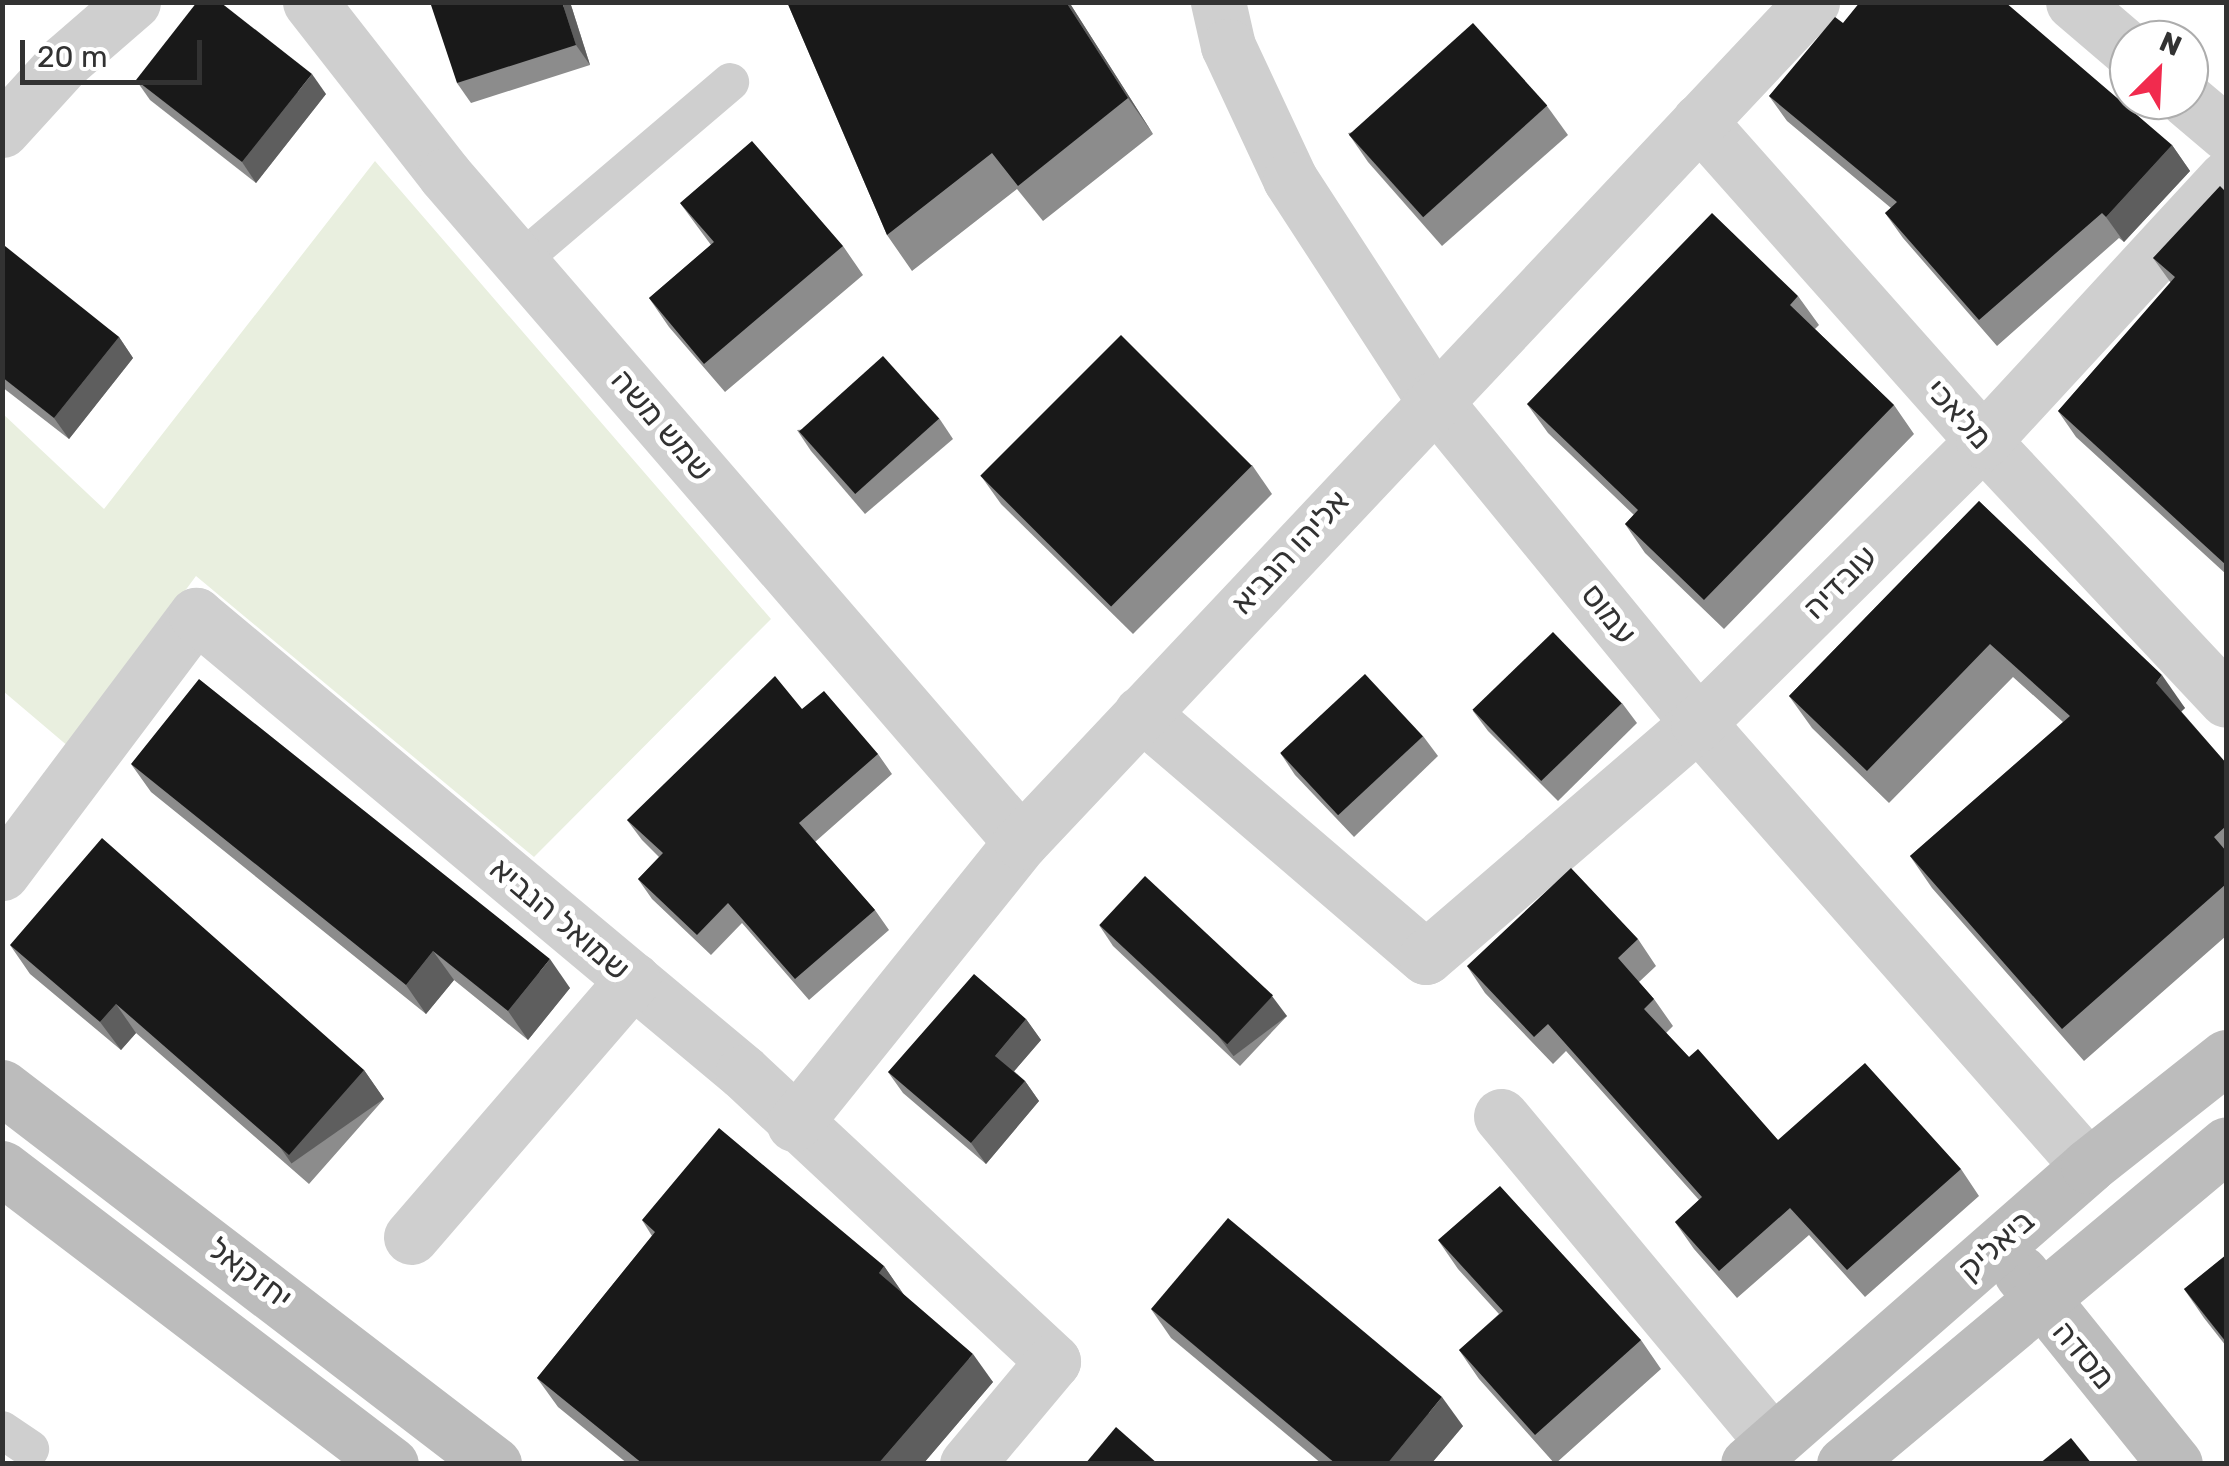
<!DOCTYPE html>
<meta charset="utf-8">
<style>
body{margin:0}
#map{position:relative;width:2229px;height:1466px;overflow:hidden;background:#fff;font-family:Rubik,"Noto Sans Hebrew",sans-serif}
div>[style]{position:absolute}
.green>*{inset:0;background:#e9efdf}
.lane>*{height:38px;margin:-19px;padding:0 19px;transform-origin:19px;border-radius:19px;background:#cfcfcf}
.street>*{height:55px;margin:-27.5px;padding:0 27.5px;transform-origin:27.5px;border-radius:27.5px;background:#cfcfcf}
.secondary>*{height:55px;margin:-27.5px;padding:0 27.5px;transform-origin:27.5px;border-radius:27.5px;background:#bcbcbc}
.wall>*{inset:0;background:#8c8c8c}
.shaded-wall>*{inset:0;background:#5e5e5e;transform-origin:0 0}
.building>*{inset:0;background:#191919;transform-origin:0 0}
span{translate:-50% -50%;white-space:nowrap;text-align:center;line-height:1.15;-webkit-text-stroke:10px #fff;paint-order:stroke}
.street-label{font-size:32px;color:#323232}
.frame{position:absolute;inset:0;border:5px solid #323232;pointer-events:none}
.north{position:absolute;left:2109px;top:20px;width:100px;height:100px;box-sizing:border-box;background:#fff;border:2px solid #adadad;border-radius:50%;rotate:24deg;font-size:28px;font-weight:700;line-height:40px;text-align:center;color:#323232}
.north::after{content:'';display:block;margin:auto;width:35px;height:45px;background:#f12b4e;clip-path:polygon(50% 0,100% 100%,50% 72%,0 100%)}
.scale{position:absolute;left:20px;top:40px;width:182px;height:45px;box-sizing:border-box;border:5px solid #323232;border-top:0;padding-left:12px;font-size:30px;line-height:35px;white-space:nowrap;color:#323232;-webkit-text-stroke:8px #fff;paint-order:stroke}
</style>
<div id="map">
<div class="green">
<i style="clip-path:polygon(375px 161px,771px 619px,534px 857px,196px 576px,69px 747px,3px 691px,2px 413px,104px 509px)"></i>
</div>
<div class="lane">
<i style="left:520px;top:261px;width:276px;rotate:-40.4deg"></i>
<i style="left:2px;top:1430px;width:34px;rotate:34deg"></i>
</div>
<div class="street">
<i style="left:310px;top:2px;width:219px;rotate:52deg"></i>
<i style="left:445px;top:175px;width:881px;rotate:49.19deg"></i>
<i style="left:1218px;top:2px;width:45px;rotate:77.2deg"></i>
<i style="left:1228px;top:46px;width:147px;rotate:65deg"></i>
<i style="left:1290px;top:179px;width:262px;rotate:57deg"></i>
<i style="left:1433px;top:399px;width:419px;rotate:50.7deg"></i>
<i style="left:1698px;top:723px;width:590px;rotate:48.64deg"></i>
<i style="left:2073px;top:2px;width:74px;rotate:40.6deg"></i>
<i style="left:2187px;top:100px;width:51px;rotate:40.2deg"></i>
<i style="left:1699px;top:121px;width:428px;rotate:48.4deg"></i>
<i style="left:1983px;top:441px;width:355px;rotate:46.8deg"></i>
<i style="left:2px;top:130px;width:93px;rotate:-47.6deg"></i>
<i style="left:65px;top:61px;width:90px;rotate:-40.9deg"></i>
<i style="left:1141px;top:713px;width:375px;rotate:40.6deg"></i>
<i style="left:1426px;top:957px;width:359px;rotate:-40.7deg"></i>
<i style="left:1698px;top:723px;width:401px;rotate:-44.7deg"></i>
<i style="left:1983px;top:441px;width:358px;rotate:-47.3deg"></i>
<i style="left:2px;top:873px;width:323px;rotate:-53.1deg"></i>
<i style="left:196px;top:615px;width:713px;rotate:39.88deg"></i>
<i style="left:743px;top:1072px;width:424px;rotate:43deg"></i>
<i style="left:1053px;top:1361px;width:134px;rotate:129.9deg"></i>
<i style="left:1501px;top:1116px;width:423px;rotate:50.2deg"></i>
<i style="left:794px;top:1124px;width:362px;rotate:-51.2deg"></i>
<i style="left:1021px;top:842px;width:1154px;rotate:-46.72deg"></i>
<i style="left:411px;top:1237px;width:340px;rotate:-49.2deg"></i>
</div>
<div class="secondary">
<i style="left:2px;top:1087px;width:620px;rotate:37.46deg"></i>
<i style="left:2px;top:1168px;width:489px;rotate:37.3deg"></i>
<i style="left:2021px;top:1273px;width:245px;rotate:51.1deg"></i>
<i style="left:1748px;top:1464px;width:452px;rotate:-41.2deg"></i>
<i style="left:2088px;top:1166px;width:176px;rotate:-38.3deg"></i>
<i style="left:1844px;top:1464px;width:498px;rotate:-39.9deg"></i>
</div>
<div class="wall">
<i style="clip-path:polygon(570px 2px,590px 65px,471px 103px,457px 83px)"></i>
<i style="clip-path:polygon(787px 2px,1069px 2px,1153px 134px,1043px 221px,1017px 189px,912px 271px,887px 235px)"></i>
<i style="clip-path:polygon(1843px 23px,2172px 145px,2190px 171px,2124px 242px,2119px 238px,1997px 346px,1903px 238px,1885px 213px,1891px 208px,1787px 121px,1769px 96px)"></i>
<i style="clip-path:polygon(136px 80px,326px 94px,256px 183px,150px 100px)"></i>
<i style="clip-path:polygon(1547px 106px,1568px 135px,1442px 246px,1368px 162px,1348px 133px)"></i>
<i style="clip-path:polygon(2226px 192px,2226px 574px,2076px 437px,2058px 411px,2171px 283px,2153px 258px)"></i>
<i style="clip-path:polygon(680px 203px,843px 246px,863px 275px,725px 392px,669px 327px,649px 298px,711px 245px)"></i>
<i style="clip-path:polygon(2px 250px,119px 337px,133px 358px,69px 439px,2px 387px)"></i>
<i style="clip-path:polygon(1798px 296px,1819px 325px,1815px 329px,1894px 405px,1914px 434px,1724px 629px,1645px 553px,1625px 524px,1634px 515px,1548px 433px,1527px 404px)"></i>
<i style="clip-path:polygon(939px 418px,953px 439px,865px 514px,811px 451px,797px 430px)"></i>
<i style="clip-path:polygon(1252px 465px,1272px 494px,1133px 634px,1001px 504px,981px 476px)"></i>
<i style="clip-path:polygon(1979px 501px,2185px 708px,2181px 711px,2226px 763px,2226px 936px,2084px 1061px,1932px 888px,1910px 856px,2063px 722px,2013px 677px,1889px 803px,1812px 728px,1789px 696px)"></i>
<i style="clip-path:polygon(1622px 703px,1637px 723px,1558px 801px,1488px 731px,1473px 711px)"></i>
<i style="clip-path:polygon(802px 709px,878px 754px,892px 774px,815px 842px,875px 910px,889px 930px,809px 1000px,742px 923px,711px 955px,652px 899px,638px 879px,659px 857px,642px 840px,627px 820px)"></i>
<i style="clip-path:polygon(1423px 736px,1438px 756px,1354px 837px,1295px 775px,1281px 754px)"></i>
<i style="clip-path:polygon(131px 764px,570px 988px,528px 1040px,454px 980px,426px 1014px,151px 792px)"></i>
<i style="clip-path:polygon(1099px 925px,1287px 1016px,1240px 1066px,1113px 946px)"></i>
<i style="clip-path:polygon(1638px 939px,1656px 966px,1639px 982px,1654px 999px,1673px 1026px,1666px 1033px,1689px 1057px,1778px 1140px,1961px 1169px,1979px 1196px,1865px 1297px,1809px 1235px,1737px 1298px,1694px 1249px,1675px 1222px,1699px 1200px,1566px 1051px,1553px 1064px,1485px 993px,1467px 966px)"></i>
<i style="clip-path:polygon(10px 945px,364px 1070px,384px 1099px,309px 1184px,136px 1033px,121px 1050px,30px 974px)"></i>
<i style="clip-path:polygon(1026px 1019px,1041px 1040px,1014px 1071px,1025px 1081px,1039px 1101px,986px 1164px,903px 1093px,888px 1072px)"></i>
<i style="clip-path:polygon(642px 1220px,884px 1266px,904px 1295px,993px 1382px,923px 1464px,628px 1464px,558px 1407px,537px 1378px,652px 1236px)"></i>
<i style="clip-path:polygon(1438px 1240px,1641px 1340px,1661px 1369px,1555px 1464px,1479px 1379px,1459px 1350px,1499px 1314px,1458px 1269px)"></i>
<i style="clip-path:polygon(2226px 1255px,2226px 1346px,2204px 1318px,2184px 1289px)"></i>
<i style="clip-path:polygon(1151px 1309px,1463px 1426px,1431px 1464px,1322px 1464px,1171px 1338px)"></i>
</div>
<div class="shaded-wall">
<i style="clip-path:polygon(562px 2px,570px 2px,590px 65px,576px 45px)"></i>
<i style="clip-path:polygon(1066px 2px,1069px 2px,1153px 134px,1128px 98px)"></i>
<i style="clip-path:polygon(312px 74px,326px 94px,256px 183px,242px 162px)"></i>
<i style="clip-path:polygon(2172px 145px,2190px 171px,2124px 242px,2106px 217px)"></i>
<i style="clip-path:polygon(119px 337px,133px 358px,69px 439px,54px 418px)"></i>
<i style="clip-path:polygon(2162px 675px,2185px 708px,2178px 715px,2156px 683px)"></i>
<i style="clip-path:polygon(433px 951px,454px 980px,426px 1014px,406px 985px)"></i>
<i style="clip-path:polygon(550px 959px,570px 988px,528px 1040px,508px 1011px)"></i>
<i style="left:1272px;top:996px;width:25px;height:67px;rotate:53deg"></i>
<i style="clip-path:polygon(116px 1004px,136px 1033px,121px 1050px,100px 1022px)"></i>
<i style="clip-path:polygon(1026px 1019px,1041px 1040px,1010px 1076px,995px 1056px)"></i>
<i style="left:364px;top:1070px;width:35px;height:113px;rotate:55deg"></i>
<i style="clip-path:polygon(1025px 1081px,1039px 1101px,986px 1164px,971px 1143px)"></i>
<i style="clip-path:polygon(884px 1266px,904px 1295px,879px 1273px)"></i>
<i style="clip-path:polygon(973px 1354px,993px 1382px,923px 1464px,878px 1464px)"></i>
<i style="clip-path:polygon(1442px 1397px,1463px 1426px,1431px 1464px,1387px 1464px)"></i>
</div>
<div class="building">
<i style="clip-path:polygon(197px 2px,220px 2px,312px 74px,242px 162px,136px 80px)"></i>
<i style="clip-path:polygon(430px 2px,562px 2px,576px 45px,457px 83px)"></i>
<i style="clip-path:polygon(787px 2px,1066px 2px,1128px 98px,1018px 186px,992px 153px,887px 235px)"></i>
<i style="clip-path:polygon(1860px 2px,2005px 2px,2172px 145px,2106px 217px,2102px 213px,1979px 320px,1885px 213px,1897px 202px,1769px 96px,1835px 17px,1843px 23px)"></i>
<i style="left:1473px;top:23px;width:111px;height:167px;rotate:48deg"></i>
<i style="clip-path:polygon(752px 141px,843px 246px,704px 364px,649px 298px,714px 242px,680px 203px)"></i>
<i style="clip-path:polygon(2220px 186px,2226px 192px,2226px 565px,2058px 411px,2175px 277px,2153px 258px)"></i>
<i style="clip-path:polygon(1712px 213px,1798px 296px,1790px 305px,1894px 405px,1704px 600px,1625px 524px,1638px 510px,1527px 404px)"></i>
<i style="clip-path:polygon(5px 246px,119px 337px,54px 418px,2px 377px,2px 250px)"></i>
<i style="left:1121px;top:335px;width:185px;height:199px;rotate:45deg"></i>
<i style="left:883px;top:356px;width:84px;height:113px;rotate:48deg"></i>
<i style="clip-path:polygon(1979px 501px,2162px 675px,2156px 683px,2226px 763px,2226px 826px,2214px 837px,2226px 851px,2226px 884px,2062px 1029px,1910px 856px,2070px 716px,1990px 644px,1867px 771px,1789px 696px)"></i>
<i style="left:1553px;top:632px;width:99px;height:112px;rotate:46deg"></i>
<i style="left:1365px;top:674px;width:85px;height:116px;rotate:47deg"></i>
<i style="clip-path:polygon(775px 676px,802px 709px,824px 691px,878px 754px,799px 823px,875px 910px,795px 979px,728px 903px,697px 935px,638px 879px,663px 853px,627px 820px)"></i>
<i style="clip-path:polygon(199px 679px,550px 959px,508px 1011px,433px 951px,406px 985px,131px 764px)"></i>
<i style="clip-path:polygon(102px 838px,364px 1070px,289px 1155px,116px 1004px,100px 1022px,10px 945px)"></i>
<i style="clip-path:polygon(1571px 868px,1638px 939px,1618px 958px,1654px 999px,1644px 1009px,1689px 1057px,1698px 1049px,1778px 1140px,1865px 1063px,1961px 1169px,1847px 1270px,1790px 1208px,1719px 1271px,1675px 1222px,1702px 1197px,1548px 1024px,1534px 1037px,1467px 966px)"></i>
<i style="left:1145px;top:876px;width:175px;height:67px;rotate:43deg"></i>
<i style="clip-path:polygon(974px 974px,1026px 1019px,995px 1056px,1025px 1081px,971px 1143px,888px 1072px)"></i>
<i style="clip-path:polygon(719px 1128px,884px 1266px,879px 1273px,973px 1354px,878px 1464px,643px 1464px,537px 1378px,655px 1232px,642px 1220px)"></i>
<i style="clip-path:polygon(1500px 1186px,1641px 1340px,1535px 1435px,1459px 1350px,1503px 1311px,1438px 1240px)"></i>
<i style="clip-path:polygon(1228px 1218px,1442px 1397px,1387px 1464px,1336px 1464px,1151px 1309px)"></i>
<i style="clip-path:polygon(2226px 1255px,2226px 1342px,2184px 1289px)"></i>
<i style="clip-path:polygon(1116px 1427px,1158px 1464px,1085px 1464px)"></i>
<i style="clip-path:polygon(2071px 1438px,2092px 1464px,2039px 1464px)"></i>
</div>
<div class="street-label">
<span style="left:1959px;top:414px;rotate:48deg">מלאכי</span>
<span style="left:662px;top:425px;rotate:49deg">שמש משה</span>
<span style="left:1290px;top:552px;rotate:-47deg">אליהו הנביא</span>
<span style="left:1840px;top:582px;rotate:-45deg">עובדיה</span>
<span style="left:1609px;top:614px;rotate:51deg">עמוס</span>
<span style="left:560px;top:919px;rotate:40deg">שמואל הנביא</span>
<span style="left:1996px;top:1245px;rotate:-41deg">ביאליק</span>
<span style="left:250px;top:1273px;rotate:37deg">יחזקאל</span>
<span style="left:2084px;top:1355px;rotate:50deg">מסדה</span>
</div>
<div class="frame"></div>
<div class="north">N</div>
<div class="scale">20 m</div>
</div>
